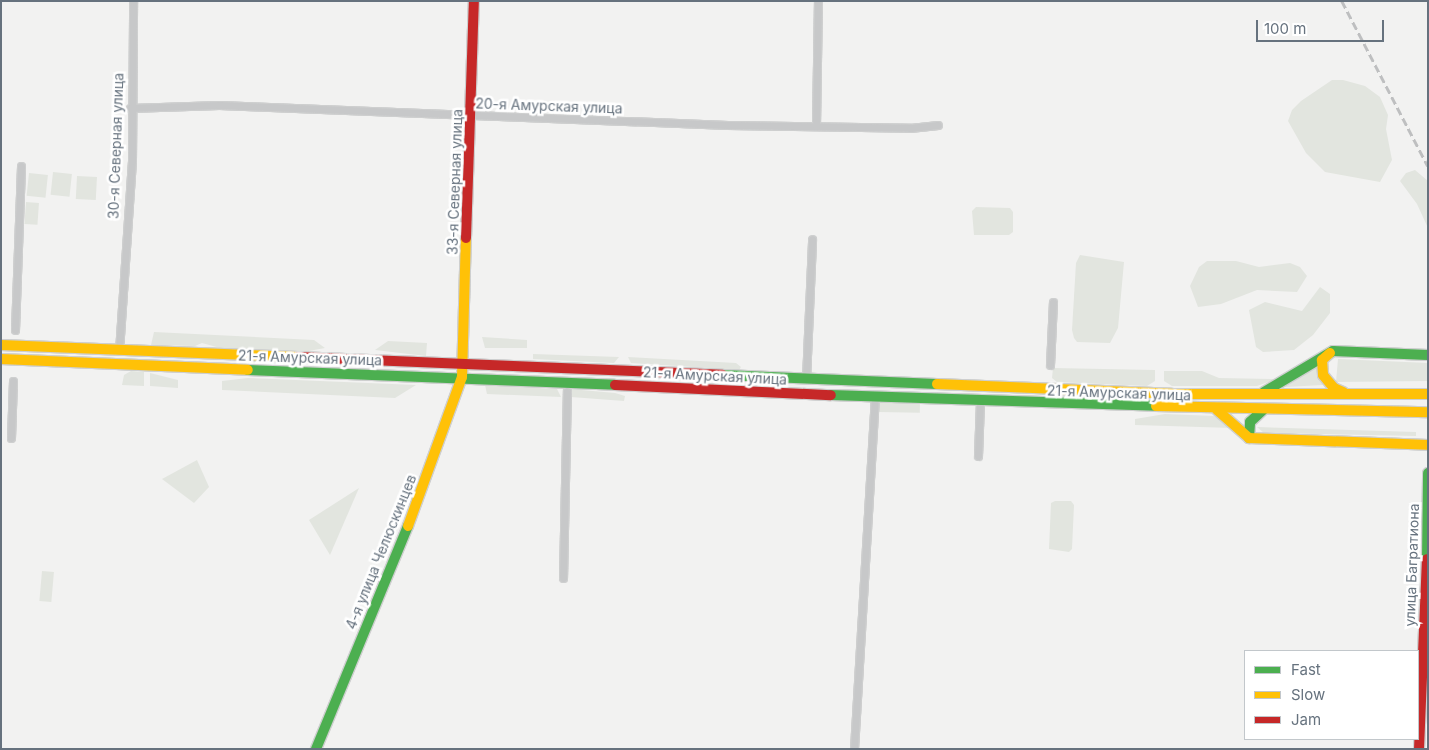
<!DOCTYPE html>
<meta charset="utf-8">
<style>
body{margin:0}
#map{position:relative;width:1429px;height:750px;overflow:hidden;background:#f2f2f1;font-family:Inter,sans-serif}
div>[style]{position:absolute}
.green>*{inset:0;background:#e2e5df;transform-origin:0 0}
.roads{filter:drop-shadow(1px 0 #cecfcf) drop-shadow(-1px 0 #cecfcf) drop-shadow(0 1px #cecfcf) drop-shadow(0 -1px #cecfcf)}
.street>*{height:7px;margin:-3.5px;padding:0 3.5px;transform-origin:3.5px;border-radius:3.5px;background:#c7c8c9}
.fast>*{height:10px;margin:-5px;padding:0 5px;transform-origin:5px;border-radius:5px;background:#4caf50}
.slow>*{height:10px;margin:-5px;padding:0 5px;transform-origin:5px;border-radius:5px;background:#ffc107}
.jam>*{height:10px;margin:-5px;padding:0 5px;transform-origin:5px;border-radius:5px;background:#c62828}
.rail>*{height:2.5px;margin-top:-1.25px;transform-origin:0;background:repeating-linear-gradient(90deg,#bebfc0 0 8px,transparent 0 12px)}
span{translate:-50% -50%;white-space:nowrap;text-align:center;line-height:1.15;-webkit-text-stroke:5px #fff;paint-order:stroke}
.street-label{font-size:14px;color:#66727e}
.frame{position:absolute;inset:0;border:2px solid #66727e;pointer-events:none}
.legend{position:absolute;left:1244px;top:650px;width:175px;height:90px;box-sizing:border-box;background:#fff;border:1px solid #c2c7cb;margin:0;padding:6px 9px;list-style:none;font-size:15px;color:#66727e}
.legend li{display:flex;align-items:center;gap:10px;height:25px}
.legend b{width:25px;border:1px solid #c2c7cb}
.scale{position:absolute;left:1256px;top:20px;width:128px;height:22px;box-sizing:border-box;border:2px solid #66727e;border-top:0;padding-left:6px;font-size:15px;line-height:18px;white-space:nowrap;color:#66727e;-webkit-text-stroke:4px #fff;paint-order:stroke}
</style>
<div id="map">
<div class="green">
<i style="clip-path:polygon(1332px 80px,1343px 80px,1365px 86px,1380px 97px,1388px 115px,1386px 129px,1392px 160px,1380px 182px,1325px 172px,1306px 153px,1288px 121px,1292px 110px,1301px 101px)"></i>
<i style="clip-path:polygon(1415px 170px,1428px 181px,1428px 228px,1417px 204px,1400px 181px,1406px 173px)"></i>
<i style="left:53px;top:172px;width:19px;height:23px;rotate:6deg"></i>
<i style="left:29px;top:173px;width:19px;height:23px;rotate:6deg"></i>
<i style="left:77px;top:176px;width:20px;height:23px;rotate:3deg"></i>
<i style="left:26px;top:202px;width:13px;height:22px;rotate:4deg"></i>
<i style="clip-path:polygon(976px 207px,1010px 208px,1013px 212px,1013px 232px,1009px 235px,974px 235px,972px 211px)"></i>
<i style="clip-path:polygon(1080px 255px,1124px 262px,1118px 328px,1110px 343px,1077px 342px,1074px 338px,1072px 330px,1076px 263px)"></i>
<i style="clip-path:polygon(1207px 261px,1236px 261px,1259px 267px,1290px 263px,1300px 267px,1307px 276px,1297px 292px,1257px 290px,1221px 304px,1198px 307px,1190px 286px,1199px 267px)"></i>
<i style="clip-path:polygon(1320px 287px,1330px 294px,1330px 313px,1313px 335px,1294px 350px,1263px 352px,1256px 347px,1249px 310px,1265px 302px,1302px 311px)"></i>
<i style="clip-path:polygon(154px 332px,314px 340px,325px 348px,303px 352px,224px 349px,202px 343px,195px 346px,151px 345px)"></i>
<i style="clip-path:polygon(482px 337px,527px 340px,527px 348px,485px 348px)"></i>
<i style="clip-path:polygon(388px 341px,427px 343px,426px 356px,375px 350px)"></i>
<i style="clip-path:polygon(533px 354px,619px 357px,614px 363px,533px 359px)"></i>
<i style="clip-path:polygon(628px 357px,736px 363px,741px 367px,739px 370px,631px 363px)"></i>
<i style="clip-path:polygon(1338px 359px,1428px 363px,1428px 381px,1336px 382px)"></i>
<i style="clip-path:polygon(1317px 366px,1323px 385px,1285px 387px)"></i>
<i style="clip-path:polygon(1053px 368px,1155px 370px,1155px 381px,1147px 386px,1057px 382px,1052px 378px)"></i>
<i style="clip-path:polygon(131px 371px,144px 372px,144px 386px,122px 385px,124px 375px)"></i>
<i style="clip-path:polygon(1164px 371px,1202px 371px,1219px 378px,1277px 379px,1257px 386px,1172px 386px,1164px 381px)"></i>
<i style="clip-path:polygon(150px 373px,178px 380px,178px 388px,150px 386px)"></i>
<i style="clip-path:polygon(248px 378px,416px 385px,395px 398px,222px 390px,222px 381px)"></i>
<i style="clip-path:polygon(485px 385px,557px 389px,561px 397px,487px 394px)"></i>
<i style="clip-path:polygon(570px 389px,615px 393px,625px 396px,624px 401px,571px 397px,568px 396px)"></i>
<i style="left:879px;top:401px;width:41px;height:11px;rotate:1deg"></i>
<i style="clip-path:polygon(1165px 414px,1214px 416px,1233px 428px,1135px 425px,1135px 419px)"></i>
<i style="clip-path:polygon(1257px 427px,1416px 432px,1416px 436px,1264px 433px)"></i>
<i style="clip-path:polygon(197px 460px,209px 487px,194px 503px,162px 479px)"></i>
<i style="clip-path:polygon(359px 488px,330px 555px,309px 520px)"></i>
<i style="clip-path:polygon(1055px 501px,1071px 501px,1074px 505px,1072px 549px,1069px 552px,1049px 549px,1051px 503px)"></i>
<i style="left:42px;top:571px;width:12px;height:30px;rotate:5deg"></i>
</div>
<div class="roads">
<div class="street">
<i style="left:130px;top:108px;width:89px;rotate:-1.9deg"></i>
<i style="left:219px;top:105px;width:509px;rotate:2.25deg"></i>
<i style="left:728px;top:125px;width:182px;rotate:0.9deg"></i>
<i style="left:910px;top:128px;width:28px;rotate:-6deg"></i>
<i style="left:816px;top:126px;width:125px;rotate:-89.1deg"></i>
<i style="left:15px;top:330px;width:164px;rotate:-87.9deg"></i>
<i style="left:119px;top:351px;width:190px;rotate:-86.1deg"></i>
<i style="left:132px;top:161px;width:160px;rotate:-89.6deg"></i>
<i style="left:1050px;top:365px;width:63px;rotate:-87.3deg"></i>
<i style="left:806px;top:379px;width:140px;rotate:-87.5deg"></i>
<i style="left:11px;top:438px;width:57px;rotate:-88deg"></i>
<i style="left:978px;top:456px;width:55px;rotate:-87.9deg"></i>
<i style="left:563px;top:578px;width:187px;rotate:-88.8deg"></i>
<i style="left:854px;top:749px;width:354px;rotate:-86.6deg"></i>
</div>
<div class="fast">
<i style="left:248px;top:370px;width:367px;rotate:2.3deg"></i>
<i style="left:723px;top:375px;width:214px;rotate:2.4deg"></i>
<i style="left:1264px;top:392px;width:80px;rotate:-30.7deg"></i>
<i style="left:1333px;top:351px;width:95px;rotate:2.4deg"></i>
<i style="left:831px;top:395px;width:325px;rotate:1.9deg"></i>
<i style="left:1249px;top:438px;width:16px;rotate:-86deg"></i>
<i style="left:1250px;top:422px;width:18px;rotate:-43deg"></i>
<i style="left:1427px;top:559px;width:86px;rotate:-89.3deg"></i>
<i style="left:316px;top:749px;width:241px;rotate:-67.6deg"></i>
</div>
<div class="slow">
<i style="left:1px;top:345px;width:297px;rotate:2.3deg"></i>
<i style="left:1330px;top:353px;width:11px;rotate:139deg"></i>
<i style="left:1322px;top:360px;width:15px;rotate:86deg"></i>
<i style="left:1323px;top:375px;width:17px;rotate:50deg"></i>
<i style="left:1334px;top:388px;width:10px;rotate:24deg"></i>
<i style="left:1px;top:359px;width:247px;rotate:2.5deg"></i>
<i style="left:937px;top:384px;width:235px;rotate:2.4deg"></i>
<i style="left:1172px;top:394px;width:256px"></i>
<i style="left:1156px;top:406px;width:272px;rotate:1.3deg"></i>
<i style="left:1217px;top:410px;width:43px;rotate:41.2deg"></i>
<i style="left:1249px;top:438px;width:179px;rotate:2.2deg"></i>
<i style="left:408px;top:526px;width:158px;rotate:-70.1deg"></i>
<i style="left:462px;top:377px;width:139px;rotate:-88.4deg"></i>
</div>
<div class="jam">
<i style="left:466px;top:238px;width:237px;rotate:-88.1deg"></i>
<i style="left:298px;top:357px;width:425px;rotate:2.4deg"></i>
<i style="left:615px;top:385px;width:216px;rotate:2.7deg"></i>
<i style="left:1419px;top:749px;width:190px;rotate:-87.6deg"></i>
</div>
</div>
<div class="rail">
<i style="left:1342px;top:1px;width:186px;rotate:62.5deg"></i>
</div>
<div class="street-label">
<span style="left:549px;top:106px;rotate:2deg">20-я Амурская улица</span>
<span style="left:116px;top:146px;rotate:-88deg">30-я Северная улица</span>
<span style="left:455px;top:182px;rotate:-88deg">33-я Северная улица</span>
<span style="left:310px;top:358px;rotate:2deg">21-я Амурская улица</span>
<span style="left:715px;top:376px;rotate:3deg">21-я Амурская улица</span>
<span style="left:1119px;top:393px;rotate:2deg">21-я Амурская улица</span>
<span style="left:381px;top:552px;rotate:-68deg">4-я улица Челюскинцев</span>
<span style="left:1412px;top:565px;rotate:-88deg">улица Багратиона</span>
</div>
<div class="frame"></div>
<ul class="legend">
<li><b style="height:6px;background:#4caf50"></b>Fast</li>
<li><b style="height:6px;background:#ffc107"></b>Slow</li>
<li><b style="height:6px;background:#c62828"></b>Jam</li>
</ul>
<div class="scale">100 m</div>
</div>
